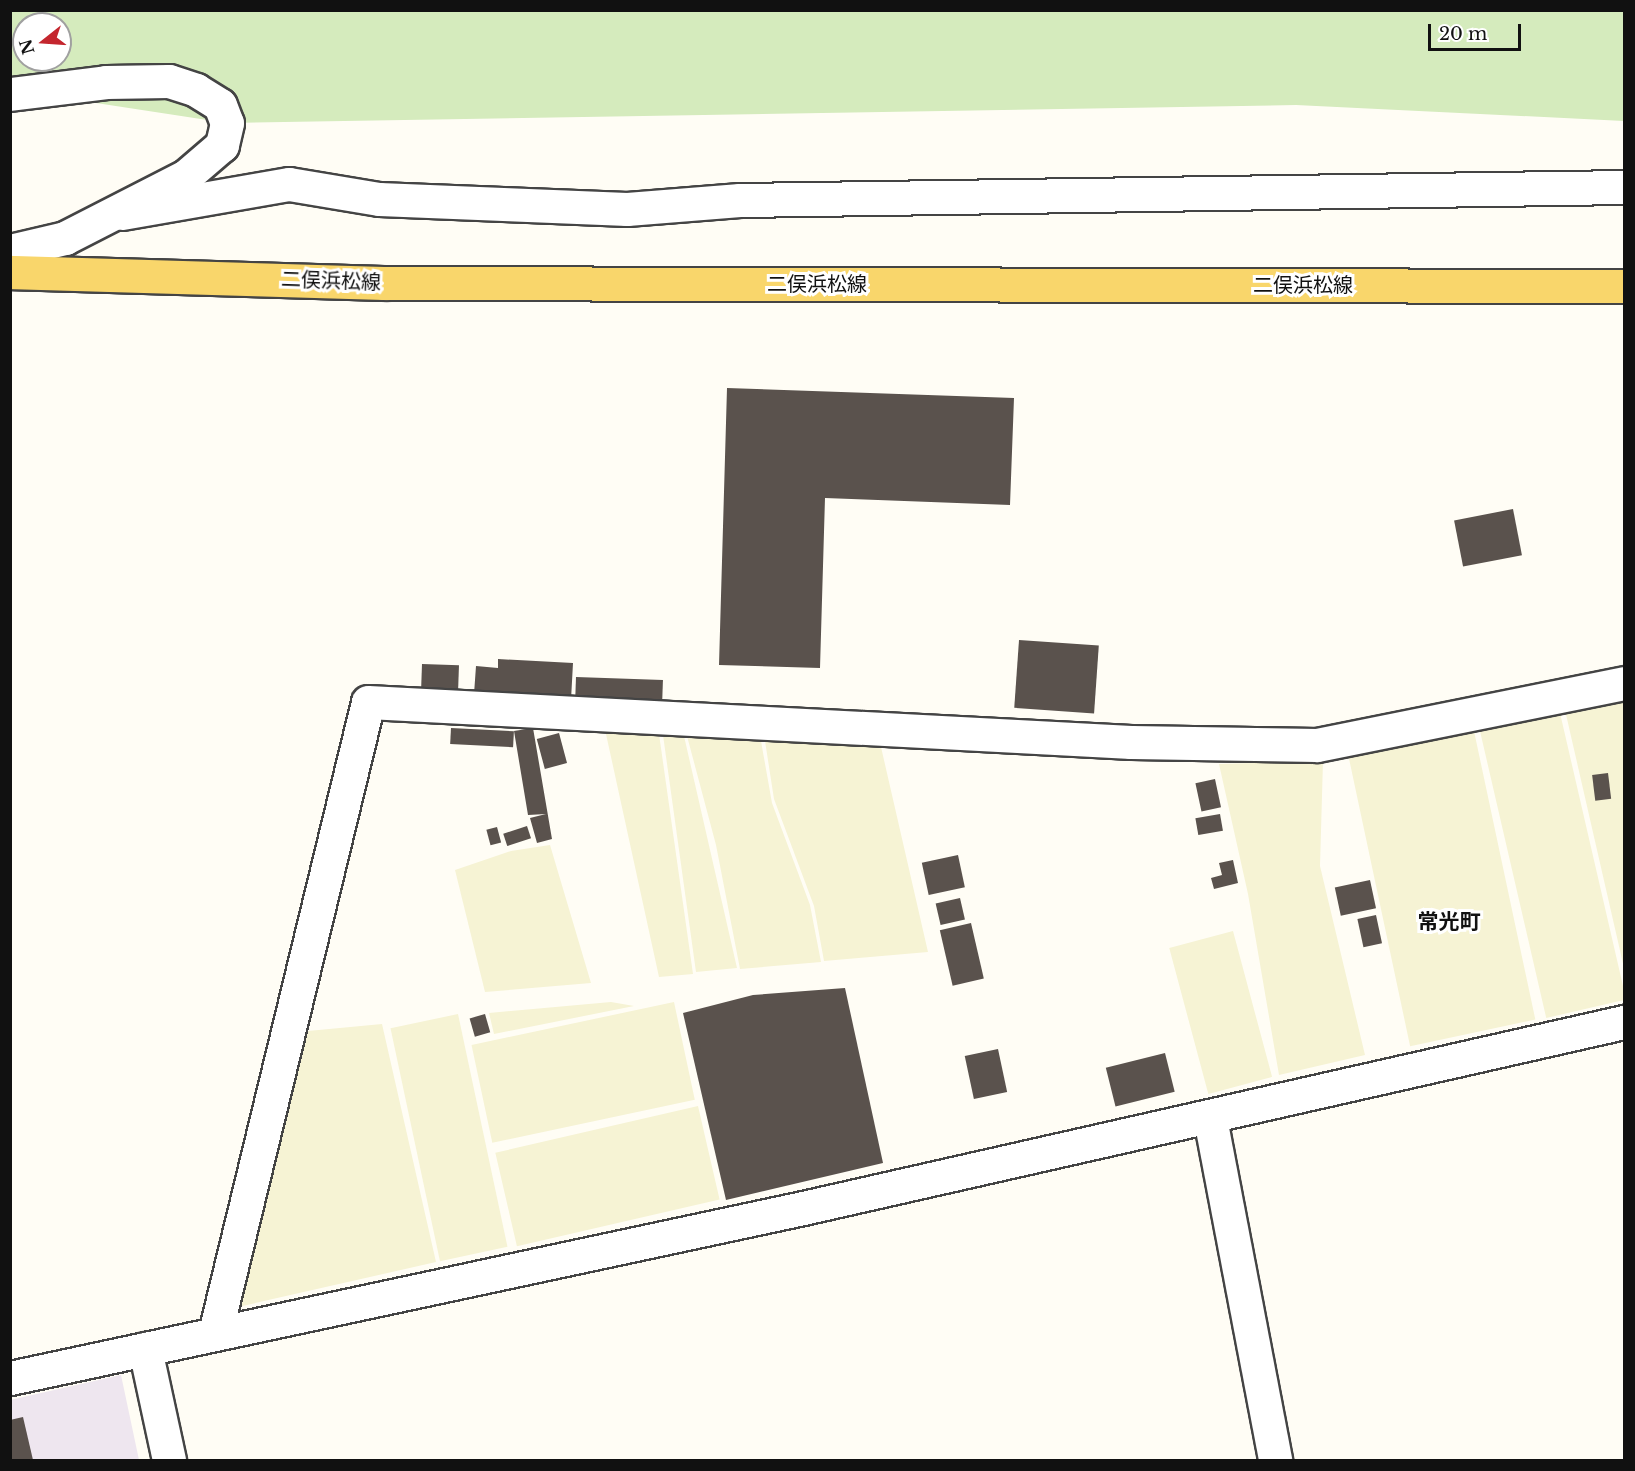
<!DOCTYPE html>
<meta charset="utf-8">
<style>
body{margin:0}
#map{position:relative;width:1635px;height:1471px;overflow:hidden;background:#fffdf5;font-family:"Libre Baskerville","Noto Sans JP",serif}
div>[style]{position:absolute}
.industrial>*{inset:0;background:#eee6ef}
.farmland>*{inset:0;background:#f6f3d4;transform-origin:0 0}
.green>*{inset:0;background:#d5ebbd}
.building>*{inset:0;background:#5a524d;transform-origin:0 0}
.roads{filter:drop-shadow(2px 0 #444) drop-shadow(-2px 0 #444) drop-shadow(0 2px #444) drop-shadow(0 -2px #444)}
.minor>*{height:33px;margin:-16.5px;padding:0 16.5px;transform-origin:16.5px;border-radius:16.5px;background:#fff}
.major>*{height:33px;margin:-16.5px;padding:0 16.5px;transform-origin:16.5px;border-radius:16.5px;background:#f9d66b}
span{translate:-50% -50%;white-space:nowrap;text-align:center;line-height:1.15;-webkit-text-stroke:6px #fff;paint-order:stroke}
.street-label{font-size:20px;color:#111}
.neighbourhood-label{font-size:21px;color:#111;font-weight:700}
.frame{position:absolute;inset:0;border:12px solid #111;pointer-events:none}
.north{position:absolute;left:12px;top:12px;width:60px;height:60px;box-sizing:border-box;background:#fff;border:2px solid #a0a0a0;border-radius:50%;rotate:253deg;font-size:16px;font-weight:700;line-height:24px;text-align:center;color:#111}
.north::after{content:'';display:block;margin:auto;width:21px;height:27px;background:#c4262e;clip-path:polygon(50% 0,100% 100%,50% 72%,0 100%)}
.scale{position:absolute;left:1428px;top:24px;width:93px;height:27px;box-sizing:border-box;border:3px solid #111;border-top:0;padding-left:8px;font-size:18px;line-height:21px;white-space:nowrap;color:#111;-webkit-text-stroke:4px #fff;paint-order:stroke}
</style>
<div id="map">
<div class="industrial">
<i style="clip-path:polygon(121px 1375px,139px 1460px,11px 1460px,10px 1400px)"></i>
</div>
<div class="farmland">
<i style="clip-path:polygon(1624px 697px,1624px 968px,1565px 710px)"></i>
<i style="left:1560px;top:713px;width:294px;height:82px;rotate:77deg"></i>
<i style="left:1474px;top:731px;width:295px;height:128px;rotate:78deg"></i>
<i style="clip-path:polygon(606px 734px,659px 734px,693px 974px,659px 977px)"></i>
<i style="clip-path:polygon(663px 735px,684px 736px,737px 968px,696px 972px)"></i>
<i style="clip-path:polygon(687px 736px,761px 741px,772px 803px,810px 905px,821px 962px,740px 969px,716px 845px)"></i>
<i style="clip-path:polygon(765px 741px,881px 747px,928px 952px,824px 961px,814px 906px,774px 799px)"></i>
<i style="clip-path:polygon(1323px 761px,1320px 866px,1365px 1055px,1279px 1075px,1248px 894px,1219px 764px)"></i>
<i style="clip-path:polygon(550px 845px,591px 983px,485px 992px,455px 870px,511px 851px)"></i>
<i style="left:1233px;top:931px;width:151px;height:66px;rotate:75deg"></i>
<i style="clip-path:polygon(611px 1002px,634px 1006px,494px 1034px,489px 1013px)"></i>
<i style="left:674px;top:1002px;width:100px;height:207px;rotate:78deg"></i>
<i style="left:458px;top:1014px;width:238px;height:69px;rotate:78deg"></i>
<i style="clip-path:polygon(382px 1024px,436px 1262px,238px 1307px,308px 1031px)"></i>
<i style="left:698px;top:1106px;width:96px;height:208px;rotate:77deg"></i>
</div>
<div class="green">
<i style="clip-path:polygon(evenodd,10px 11px,1624px 11px,1624px 121px,1296px 105px,227px 123px,11px 90px,10px 11px,24px 24px,60px 24px,60px 60px,24px 60px,24px 24px)"></i>
</div>
<div class="building">
<i style="clip-path:polygon(727px 388px,1014px 398px,1010px 505px,825px 498px,820px 668px,719px 665px)"></i>
<i style="left:1513px;top:509px;width:47px;height:60px;rotate:79deg"></i>
<i style="left:1019px;top:640px;width:80px;height:68px;rotate:4deg"></i>
<i style="clip-path:polygon(498px 659px,573px 663px,571px 700px,474px 694px,476px 666px,498px 668px)"></i>
<i style="left:422px;top:664px;width:37px;height:28px;rotate:2deg"></i>
<i style="left:576px;top:677px;width:87px;height:23px;rotate:2deg"></i>
<i style="left:451px;top:728px;width:63px;height:16px;rotate:3deg"></i>
<i style="clip-path:polygon(533px 728px,552px 839px,537px 843px,530px 818px,546px 814px,528px 815px,514px 731px)"></i>
<i style="left:559px;top:733px;width:31px;height:23px;rotate:75deg"></i>
<i style="left:1608px;top:773px;width:26px;height:16px;rotate:83deg"></i>
<i style="left:1215px;top:779px;width:29px;height:20px;rotate:78deg"></i>
<i style="left:1220px;top:814px;width:17px;height:25px;rotate:80deg"></i>
<i style="left:527px;top:826px;width:13px;height:25px;rotate:72deg"></i>
<i style="left:497px;top:827px;width:16px;height:11px;rotate:75deg"></i>
<i style="left:958px;top:855px;width:33px;height:37px;rotate:78deg"></i>
<i style="clip-path:polygon(1233px 860px,1238px 883px,1214px 889px,1211px 878px,1222px 875px,1219px 863px)"></i>
<i style="left:1370px;top:880px;width:29px;height:36px;rotate:78deg"></i>
<i style="left:960px;top:898px;width:22px;height:25px;rotate:77deg"></i>
<i style="left:1376px;top:915px;width:29px;height:19px;rotate:78deg"></i>
<i style="left:971px;top:923px;width:57px;height:32px;rotate:77deg"></i>
<i style="clip-path:polygon(845px 988px,883px 1163px,726px 1200px,683px 1013px,753px 995px)"></i>
<i style="left:485px;top:1014px;width:19px;height:16px;rotate:74deg"></i>
<i style="left:998px;top:1049px;width:44px;height:34px;rotate:78deg"></i>
<i style="left:1165px;top:1053px;width:40px;height:61px;rotate:76deg"></i>
<i style="clip-path:polygon(23px 1417px,33px 1460px,10px 1460px,10px 1420px)"></i>
</div>
<div class="roads">
<div class="minor">
<i style="left:10px;top:94px;width:97px;rotate:-7.1deg"></i>
<i style="left:106px;top:82px;width:63px;rotate:-0.9deg"></i>
<i style="left:169px;top:81px;width:28px;rotate:18deg"></i>
<i style="left:196px;top:90px;width:28px;rotate:32deg"></i>
<i style="left:220px;top:105px;width:19px;rotate:69deg"></i>
<i style="left:227px;top:123px;width:23px;rotate:103deg"></i>
<i style="left:222px;top:145px;width:48px;rotate:139.3deg"></i>
<i style="left:186px;top:176px;width:136px;rotate:152.9deg"></i>
<i style="left:65px;top:238px;width:57px;rotate:166.7deg"></i>
<i style="left:122px;top:213px;width:169px;rotate:-9.9deg"></i>
<i style="left:289px;top:184px;width:91px;rotate:9.5deg"></i>
<i style="left:379px;top:199px;width:248px;rotate:2.3deg"></i>
<i style="left:627px;top:209px;width:113px;rotate:-4.6deg"></i>
<i style="left:740px;top:200px;width:884px;rotate:-0.84deg"></i>
<i style="left:1210px;top:1118px;width:348px;rotate:79.2deg"></i>
<i style="left:215px;top:1333px;width:649px;rotate:-76.37deg"></i>
<i style="left:368px;top:702px;width:764px;rotate:3deg"></i>
<i style="left:1131px;top:742px;width:186px;rotate:0.9deg"></i>
<i style="left:1317px;top:745px;width:313px;rotate:-11.4deg"></i>
<i style="left:145px;top:1349px;width:114px;rotate:77.8deg"></i>
<i style="left:10px;top:1378px;width:811px;rotate:-12.1deg"></i>
<i style="left:803px;top:1208px;width:842px;rotate:-12.77deg"></i>
</div>
<div class="major">
<i style="left:10px;top:272px;width:374px;rotate:1.7deg"></i>
<i style="left:384px;top:283px;width:1240px;rotate:0.14deg"></i>
</div>
</div>
<div class="street-label">
<span style="left:331px;top:281px;rotate:2deg">二俣浜松線</span>
<span style="left:817px;top:284px">二俣浜松線</span>
<span style="left:1303px;top:285px">二俣浜松線</span>
</div>
<div class="neighbourhood-label">
<span style="left:1449px;top:922px">常光町</span>
</div>
<div class="frame"></div>
<div class="north">N</div>
<div class="scale">20 m</div>
</div>
